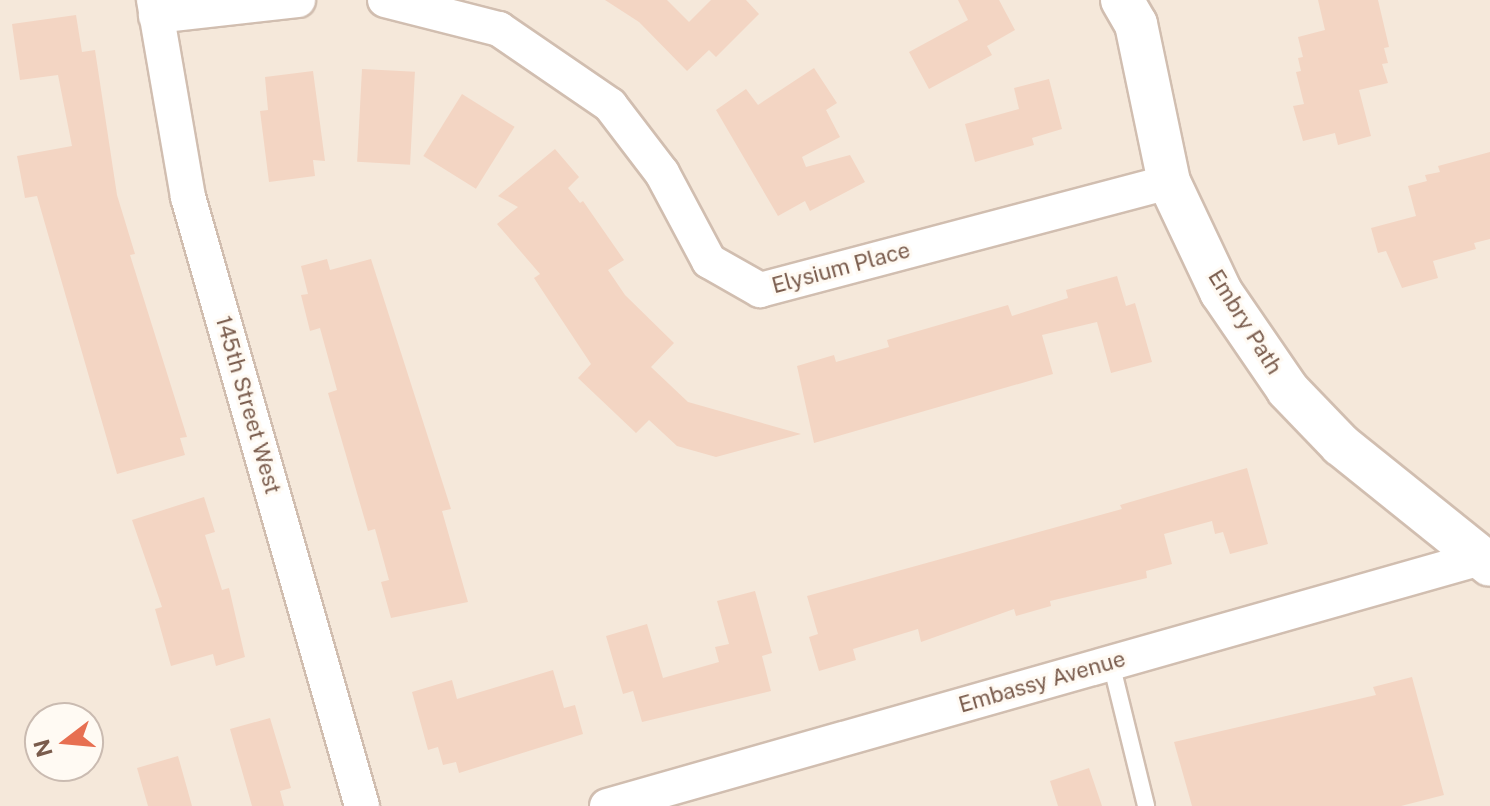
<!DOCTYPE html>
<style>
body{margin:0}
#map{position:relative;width:1490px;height:806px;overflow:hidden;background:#fdf6ec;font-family:"Public Sans",sans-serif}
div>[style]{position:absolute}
.residential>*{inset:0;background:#f5e8da}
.building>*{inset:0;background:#f3d5c3;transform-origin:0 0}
.roads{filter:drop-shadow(2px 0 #d1beb0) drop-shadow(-2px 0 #d1beb0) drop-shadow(0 2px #d1beb0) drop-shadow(0 -2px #d1beb0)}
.service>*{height:16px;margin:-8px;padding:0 8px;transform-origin:8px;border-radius:8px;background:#fff}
.minor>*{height:34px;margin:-17px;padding:0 17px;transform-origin:17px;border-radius:17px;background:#fff}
.tertiary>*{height:42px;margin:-21px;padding:0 21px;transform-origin:21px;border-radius:21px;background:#fff}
span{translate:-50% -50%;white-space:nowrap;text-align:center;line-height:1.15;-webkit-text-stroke:6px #fffaf3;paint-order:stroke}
.street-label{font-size:22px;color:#7a5c4d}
.north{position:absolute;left:24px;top:702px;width:80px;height:80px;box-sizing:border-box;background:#fffaf3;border:2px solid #cabbb1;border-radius:50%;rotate:254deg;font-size:22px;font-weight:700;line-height:32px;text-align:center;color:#7a5c4d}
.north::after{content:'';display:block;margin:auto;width:28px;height:36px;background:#e76f51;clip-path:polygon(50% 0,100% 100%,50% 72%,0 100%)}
</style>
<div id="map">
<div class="residential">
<i style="clip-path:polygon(evenodd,0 0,1490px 0,1490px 806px,0 806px,0 0,40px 718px,88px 718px,88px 766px,40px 766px,40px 718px)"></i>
</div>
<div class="building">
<i style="clip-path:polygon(605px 0,667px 0,689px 22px,711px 0,746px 0,759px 14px,716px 57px,709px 50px,687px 71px,639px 22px)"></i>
<i style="clip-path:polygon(958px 0,999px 0,1015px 30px,987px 46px,992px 55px,929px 89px,909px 52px,968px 20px)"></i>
<i style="clip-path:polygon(1318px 0,1378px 0,1389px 47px,1384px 48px,1388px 63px,1382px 64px,1388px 83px,1359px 90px,1371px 136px,1338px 145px,1335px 133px,1303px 141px,1293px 106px,1304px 104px,1296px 72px,1301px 71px,1298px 58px,1303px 57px,1298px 37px,1325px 30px)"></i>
<i style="clip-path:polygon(76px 15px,82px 52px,95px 50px,117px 195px,135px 254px,130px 255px,187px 437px,180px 438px,185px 455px,117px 474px,37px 196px,25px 198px,17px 156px,72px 146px,58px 75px,20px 80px,12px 24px)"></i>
<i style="clip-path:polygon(814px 68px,837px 103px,826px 110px,840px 137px,802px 157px,806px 167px,850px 155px,865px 182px,810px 211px,805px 201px,778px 216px,716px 110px,746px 89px,758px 105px)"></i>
<i style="left:362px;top:69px;width:53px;height:93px;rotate:3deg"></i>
<i style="clip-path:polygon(313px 71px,325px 161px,313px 160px,315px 176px,269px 182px,260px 111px,268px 110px,265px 77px)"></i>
<i style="clip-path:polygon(1049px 79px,1062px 129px,1032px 138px,1034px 145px,975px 162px,965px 124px,1019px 109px,1014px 88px)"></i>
<i style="left:462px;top:94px;width:62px;height:73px;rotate:32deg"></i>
<i style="clip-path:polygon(555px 149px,579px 177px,568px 188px,580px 203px,583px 201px,624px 260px,608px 270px,625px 295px,674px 343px,651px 367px,688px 402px,801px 434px,716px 457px,677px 446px,649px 420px,636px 433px,578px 378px,591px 364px,534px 278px,540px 274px,497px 224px,518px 207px,498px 196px)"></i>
<i style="clip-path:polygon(1490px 152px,1490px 239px,1474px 243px,1476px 249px,1433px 261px,1438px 278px,1402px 288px,1386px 251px,1378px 253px,1371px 228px,1416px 216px,1408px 186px,1427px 181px,1425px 175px,1440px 172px,1438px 166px)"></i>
<i style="clip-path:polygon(327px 259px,330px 270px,371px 259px,451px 509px,442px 511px,468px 602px,391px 618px,381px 582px,389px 580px,375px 529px,368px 531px,328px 393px,337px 390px,320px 328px,310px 331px,301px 295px,308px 294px,301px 266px)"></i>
<i style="clip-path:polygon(1117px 276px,1126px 306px,1135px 303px,1152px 362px,1111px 373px,1097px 322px,1042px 335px,1053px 374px,814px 443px,797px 366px,834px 355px,836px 362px,889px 347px,887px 340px,1008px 305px,1012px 316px,1068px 298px,1066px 290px)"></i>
<i style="clip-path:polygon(1247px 468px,1268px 544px,1230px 554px,1223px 532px,1215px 534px,1212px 521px,1164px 534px,1172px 564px,1146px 571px,1147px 578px,1050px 601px,1051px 606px,1016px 616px,1014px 609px,921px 642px,918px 629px,853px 649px,856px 660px,819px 671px,809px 637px,818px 634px,807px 596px,1122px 509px,1120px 505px)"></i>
<i style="clip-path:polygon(204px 497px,215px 532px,205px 535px,222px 590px,229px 588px,245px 657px,216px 666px,213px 654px,171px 666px,155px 609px,162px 607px,132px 520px)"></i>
<i style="clip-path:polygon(755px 591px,772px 653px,762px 656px,771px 691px,642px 722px,633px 691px,623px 694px,606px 636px,647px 624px,663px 678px,719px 662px,715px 647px,729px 644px,717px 601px)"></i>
<i style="clip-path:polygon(553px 670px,564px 708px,575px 705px,583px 734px,459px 773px,456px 762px,443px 765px,438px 747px,428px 750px,412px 692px,452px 680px,457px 699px)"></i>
<i style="clip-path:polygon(1412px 677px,1444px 795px,1401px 806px,1192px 806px,1174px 742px,1376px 695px,1373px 687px)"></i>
<i style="clip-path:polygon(270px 718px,291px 788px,280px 791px,284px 806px,252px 806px,230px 729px)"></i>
<i style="clip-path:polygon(178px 756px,192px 806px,148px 806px,137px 768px)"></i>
<i style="clip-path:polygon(1089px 768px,1102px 806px,1058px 806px,1050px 781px)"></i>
</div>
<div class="roads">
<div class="service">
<i style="left:1111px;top:663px;width:147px;rotate:76.2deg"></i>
</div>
<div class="minor">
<i style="left:154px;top:0;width:200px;rotate:80.2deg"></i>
<i style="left:188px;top:197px;width:633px;rotate:74.05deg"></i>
<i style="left:385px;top:0;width:118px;rotate:14.3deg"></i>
<i style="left:499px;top:29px;width:135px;rotate:34.4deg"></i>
<i style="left:610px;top:105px;width:86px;rotate:52.6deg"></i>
<i style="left:662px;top:173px;width:100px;rotate:61.9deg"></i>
<i style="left:709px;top:261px;width:59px;rotate:29.6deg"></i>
<i style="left:760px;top:290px;width:423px;rotate:-14.8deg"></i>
<i style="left:156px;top:16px;width:143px;rotate:-6.4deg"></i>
<i style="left:607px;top:806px;width:904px;rotate:-15.85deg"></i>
</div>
<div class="tertiary">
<i style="left:1122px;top:0;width:28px;rotate:60deg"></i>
<i style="left:1136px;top:24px;width:161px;rotate:78.2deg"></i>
<i style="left:1169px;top:182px;width:122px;rotate:64.7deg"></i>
<i style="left:1221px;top:292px;width:119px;rotate:55.6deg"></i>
<i style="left:1288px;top:390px;width:76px;rotate:46.1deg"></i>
<i style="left:1341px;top:445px;width:191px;rotate:38.8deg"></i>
</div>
</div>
<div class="street-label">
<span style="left:841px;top:268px;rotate:-15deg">Elysium Place</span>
<span style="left:1245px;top:322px;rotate:58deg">Embry Path</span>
<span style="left:248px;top:405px;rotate:74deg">145th Street West</span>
<span style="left:1042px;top:682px;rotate:-16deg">Embassy Avenue</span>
</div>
<div class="north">N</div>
</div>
